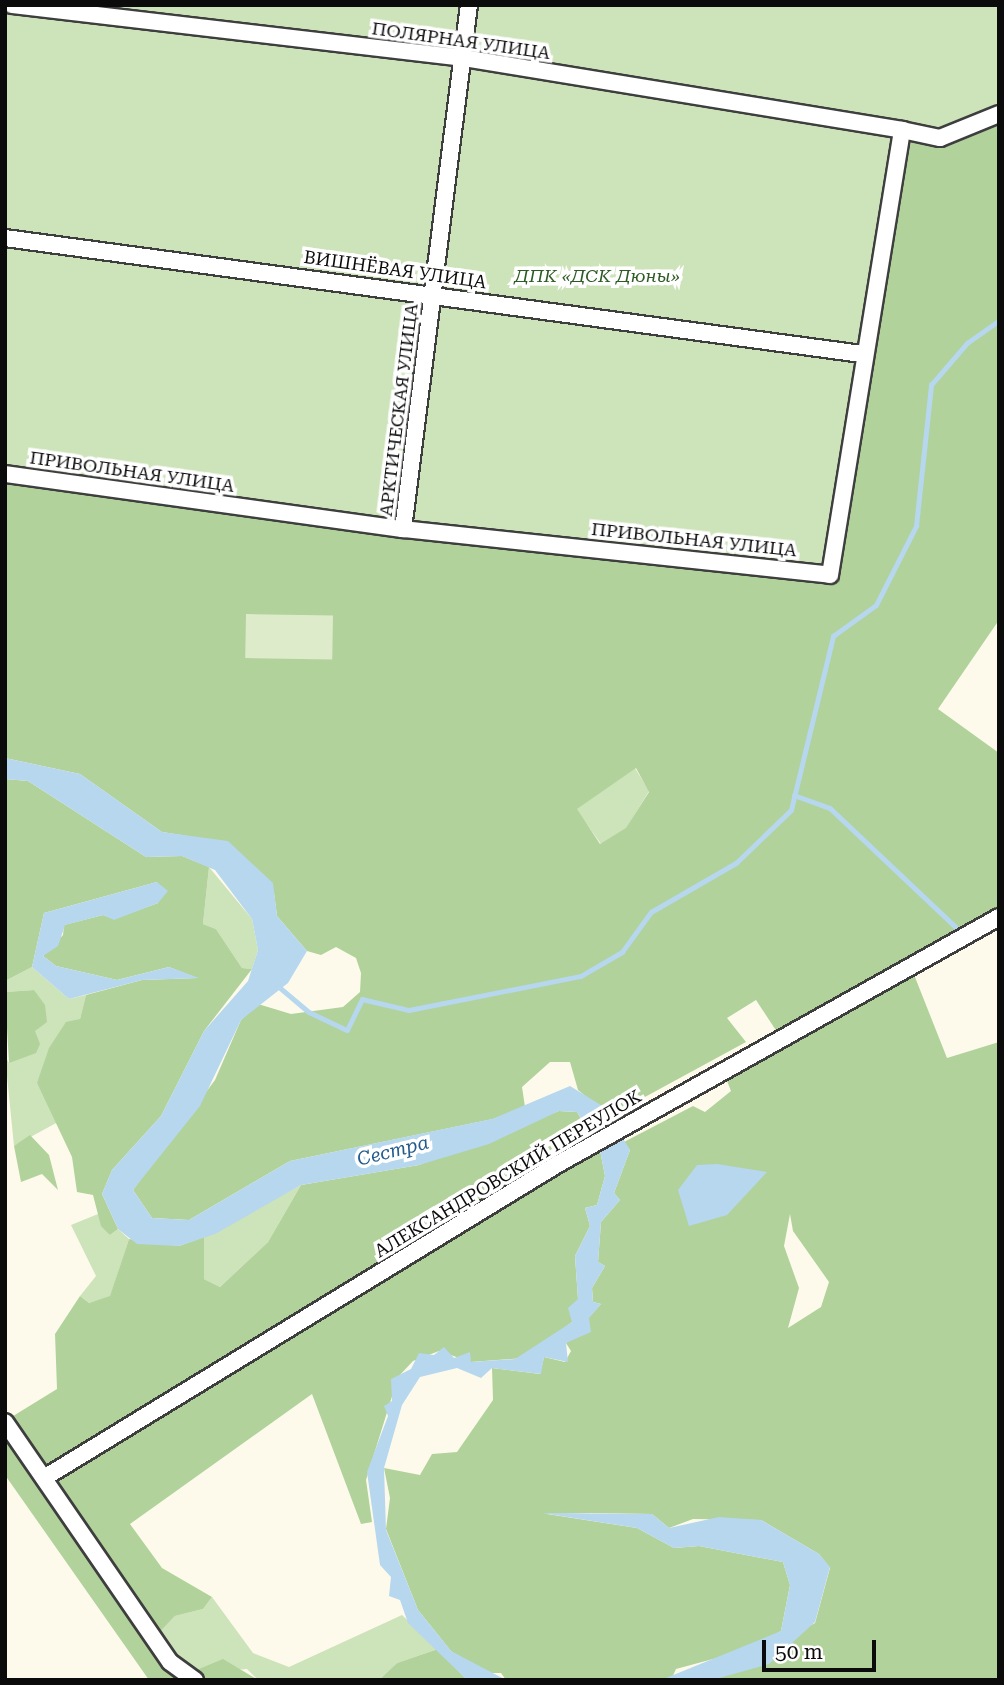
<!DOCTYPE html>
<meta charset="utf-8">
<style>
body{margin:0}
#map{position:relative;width:1004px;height:1685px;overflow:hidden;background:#fdfaec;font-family:"Roboto Serif",serif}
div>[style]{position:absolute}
.green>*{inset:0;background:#cde3ba}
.forest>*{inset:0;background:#b1d29b}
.pitch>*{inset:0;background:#deebcb;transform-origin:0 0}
.water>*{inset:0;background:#b6d7ee}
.stream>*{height:4.5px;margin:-2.25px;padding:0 2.25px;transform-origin:2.25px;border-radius:2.25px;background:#b6d7ee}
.roads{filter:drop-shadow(2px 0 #3e3e3e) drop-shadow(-2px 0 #3e3e3e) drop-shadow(0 2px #3e3e3e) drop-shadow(0 -2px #3e3e3e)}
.minor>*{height:16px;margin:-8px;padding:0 8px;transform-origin:8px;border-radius:8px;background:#fff}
span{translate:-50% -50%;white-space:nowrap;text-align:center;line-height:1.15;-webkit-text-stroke:7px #fff;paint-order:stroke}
.street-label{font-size:18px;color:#0b0b0b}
.park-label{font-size:18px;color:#2d5b24;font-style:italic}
.water-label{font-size:19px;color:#245b8d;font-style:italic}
.frame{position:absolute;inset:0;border:7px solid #0b0b0b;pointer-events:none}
.scale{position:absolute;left:762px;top:1640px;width:114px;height:32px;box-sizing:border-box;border:4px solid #0b0b0b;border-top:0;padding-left:9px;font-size:21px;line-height:24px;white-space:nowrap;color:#0b0b0b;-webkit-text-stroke:5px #fff;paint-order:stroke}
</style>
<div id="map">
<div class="green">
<i style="clip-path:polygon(5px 5px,999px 5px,999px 114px,830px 575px,5px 474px)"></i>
<i style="clip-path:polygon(635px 768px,649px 791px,626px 829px,601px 844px,576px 809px)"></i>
<i style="clip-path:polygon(209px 867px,252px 919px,258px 950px,252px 969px,242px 968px,216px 929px,203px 924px)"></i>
<i style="clip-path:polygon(32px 967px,69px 999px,86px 995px,80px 1019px,37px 1083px,58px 1122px,14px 1146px,5px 1056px,9px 1063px,35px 1031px,38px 998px,34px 990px,5px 992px,5px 981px)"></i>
<i style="clip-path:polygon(301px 1185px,268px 1242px,220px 1287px,204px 1279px,204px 1237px)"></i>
<i style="clip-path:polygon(98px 1214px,110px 1235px,118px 1229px,129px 1239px,110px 1297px,89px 1303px,80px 1296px,96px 1276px,71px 1225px)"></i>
<i style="clip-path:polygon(212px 1597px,253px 1653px,289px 1667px,402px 1615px,438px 1649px,397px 1663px,379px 1680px,258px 1680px,247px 1669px,187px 1674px,153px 1639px,175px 1616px,203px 1609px)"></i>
</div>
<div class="forest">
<i style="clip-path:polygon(evenodd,999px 114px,999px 620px,938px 709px,999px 753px,999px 917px,911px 967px,947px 1058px,999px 1042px,999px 1680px,712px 1680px,815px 1623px,830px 1568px,819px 1554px,761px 1520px,693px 1519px,669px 1528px,652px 1514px,590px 1513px,547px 1514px,637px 1528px,674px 1548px,699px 1546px,783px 1562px,790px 1585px,781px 1631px,750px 1649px,676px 1669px,671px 1680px,506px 1680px,501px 1673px,485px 1673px,451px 1651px,418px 1610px,386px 1529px,390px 1498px,384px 1468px,420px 1475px,432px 1454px,457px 1452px,493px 1400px,492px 1368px,540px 1374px,544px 1357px,565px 1362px,571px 1351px,566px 1343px,601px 1304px,593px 1302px,592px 1288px,605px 1266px,598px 1262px,601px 1222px,620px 1200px,614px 1193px,630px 1150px,624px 1142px,693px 1106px,705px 1112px,731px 1091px,723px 1071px,781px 1038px,756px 1000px,727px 1018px,746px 1042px,610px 1116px,578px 1090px,570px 1062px,550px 1062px,522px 1087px,525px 1107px,493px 1119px,290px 1161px,189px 1220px,152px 1218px,133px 1190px,215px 1080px,241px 1020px,258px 1004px,291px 1014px,343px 1007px,360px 992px,361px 973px,356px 958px,336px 947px,321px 955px,307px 951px,277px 916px,274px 893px,187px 836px,162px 832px,80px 774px,5px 758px,5px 474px,830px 574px,901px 133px,940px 138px,999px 114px,636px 768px,649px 792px,626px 828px,600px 844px,577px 809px,636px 768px,999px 114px,790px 1214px,793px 1231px,829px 1282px,821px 1307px,788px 1328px,799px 1288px,784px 1246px,790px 1214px)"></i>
<i style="clip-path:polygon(5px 779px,28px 781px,146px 857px,182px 856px,209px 867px,203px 924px,216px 929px,242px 968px,252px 969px,204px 1031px,161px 1116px,112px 1170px,102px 1194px,118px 1229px,110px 1235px,101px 1226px,93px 1195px,77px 1192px,72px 1157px,37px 1083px,49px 1048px,66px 1022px,80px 1019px,86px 995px,142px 980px,197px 978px,169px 967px,117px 980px,56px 966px,43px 956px,63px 935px,64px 925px,103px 915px,114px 919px,158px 903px,157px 882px,44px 913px,32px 967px,5px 981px)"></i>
<i style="clip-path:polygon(34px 990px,45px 1005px,47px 1022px,35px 1031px,40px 1044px,36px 1053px,9px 1063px,5px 992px)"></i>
<i style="clip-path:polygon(559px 1111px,577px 1112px,591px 1136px,51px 1482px,558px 1167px,565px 1170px,600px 1150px,605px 1176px,597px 1205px,585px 1208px,590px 1226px,575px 1256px,578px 1299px,572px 1322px,524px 1358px,471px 1362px,439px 1351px,413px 1361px,398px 1377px,366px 1480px,372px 1522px,361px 1524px,312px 1394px,130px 1524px,162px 1568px,212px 1597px,203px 1609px,175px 1616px,154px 1638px,187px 1674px,223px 1659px,258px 1680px,149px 1680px,5px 1475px,5px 1421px,57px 1389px,55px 1334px,80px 1296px,89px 1303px,110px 1296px,129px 1239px,179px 1246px,204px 1237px,204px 1279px,220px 1287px,268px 1242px,301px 1185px,419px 1165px)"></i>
<i style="clip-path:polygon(30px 1135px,49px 1155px,58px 1190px,42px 1174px,21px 1182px,14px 1146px)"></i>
<i style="clip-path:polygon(438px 1649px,467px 1680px,379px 1680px,397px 1663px)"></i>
</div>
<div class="pitch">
<i style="left:246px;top:614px;width:87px;height:44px;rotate:1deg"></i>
</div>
<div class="water">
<i style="clip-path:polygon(5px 758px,80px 774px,162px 832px,228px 841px,273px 883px,277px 916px,307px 951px,288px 983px,241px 1020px,200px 1106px,133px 1190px,152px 1218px,189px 1220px,290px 1161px,492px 1119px,570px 1086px,604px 1107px,630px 1150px,614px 1193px,620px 1200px,601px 1222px,598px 1262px,605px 1266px,592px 1288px,593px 1302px,601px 1304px,589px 1318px,591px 1332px,566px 1343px,568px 1362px,544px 1357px,541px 1374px,492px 1368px,481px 1378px,457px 1368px,420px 1377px,402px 1405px,384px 1468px,386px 1530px,418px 1610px,451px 1651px,506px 1680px,467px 1680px,408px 1623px,400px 1600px,389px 1596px,391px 1577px,380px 1565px,367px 1472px,388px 1416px,384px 1406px,392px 1401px,391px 1379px,411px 1369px,419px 1353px,434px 1355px,444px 1347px,454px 1358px,470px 1352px,471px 1362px,515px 1359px,572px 1322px,568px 1308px,578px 1299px,575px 1256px,590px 1226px,585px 1208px,597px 1205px,605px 1176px,600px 1150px,577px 1112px,559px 1111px,489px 1144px,419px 1165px,301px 1185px,215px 1234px,179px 1246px,137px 1244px,118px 1229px,102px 1194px,112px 1170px,161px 1116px,204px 1031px,248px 981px,258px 950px,252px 919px,215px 870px,182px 856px,146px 857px,28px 781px,5px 779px)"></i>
<i style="clip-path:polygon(157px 882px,168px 891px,158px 903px,114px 920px,103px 915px,65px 925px,58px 946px,43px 956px,56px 966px,117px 980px,169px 967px,199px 978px,142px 980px,69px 999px,32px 967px,44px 913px)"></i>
<i style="clip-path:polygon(717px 1164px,767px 1172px,727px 1215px,689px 1226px,678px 1190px,697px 1165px)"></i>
<i style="clip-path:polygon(542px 1513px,652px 1514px,669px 1528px,719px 1517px,761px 1520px,819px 1554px,830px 1567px,815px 1622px,769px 1664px,712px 1680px,666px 1678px,781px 1631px,790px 1585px,783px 1562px,699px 1546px,674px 1548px,637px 1528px)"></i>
</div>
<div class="stream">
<i style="left:794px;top:795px;width:38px;rotate:20deg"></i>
<i style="left:830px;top:808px;width:173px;rotate:43.4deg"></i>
<i style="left:278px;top:986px;width:40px;rotate:40deg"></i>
<i style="left:309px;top:1012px;width:42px;rotate:25.3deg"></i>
<i style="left:347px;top:1030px;width:34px;rotate:-64deg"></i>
<i style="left:362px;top:999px;width:48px;rotate:13.2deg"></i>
<i style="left:409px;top:1010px;width:175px;rotate:-11.2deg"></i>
<i style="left:581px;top:976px;width:48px;rotate:-30.3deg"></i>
<i style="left:622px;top:952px;width:49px;rotate:-54.1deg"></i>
<i style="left:651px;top:912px;width:98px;rotate:-30deg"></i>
<i style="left:736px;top:863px;width:76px;rotate:-43.9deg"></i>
<i style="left:791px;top:810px;width:179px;rotate:-76.4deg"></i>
<i style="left:833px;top:636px;width:53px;rotate:-35.8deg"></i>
<i style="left:876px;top:605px;width:89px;rotate:-63.1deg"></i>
<i style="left:916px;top:526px;width:142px;rotate:-83.9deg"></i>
<i style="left:931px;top:385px;width:55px;rotate:-49.4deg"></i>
<i style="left:967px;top:343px;width:39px;rotate:-35deg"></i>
</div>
<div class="roads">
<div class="minor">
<i style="left:12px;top:5px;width:454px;rotate:6.7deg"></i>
<i style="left:463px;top:58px;width:445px;rotate:9.3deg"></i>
<i style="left:5px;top:238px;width:865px;rotate:7.71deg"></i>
<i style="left:5px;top:474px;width:402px;rotate:7.9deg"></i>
<i style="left:403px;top:529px;width:429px;rotate:6.1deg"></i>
<i style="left:830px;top:575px;width:451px;rotate:-80.8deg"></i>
<i style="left:902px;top:130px;width:39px;rotate:12deg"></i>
<i style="left:940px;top:138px;width:64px;rotate:-22.1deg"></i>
<i style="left:403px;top:529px;width:528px;rotate:-82.82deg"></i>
<i style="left:5px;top:1422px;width:291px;rotate:55.5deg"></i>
<i style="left:170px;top:1662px;width:31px;rotate:36deg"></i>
<i style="left:44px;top:1478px;width:602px;rotate:-31.42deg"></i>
<i style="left:558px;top:1164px;width:505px;rotate:-29.25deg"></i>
</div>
</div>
<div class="street-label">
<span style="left:461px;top:41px;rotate:8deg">ПОЛЯРНАЯ УЛИЦА</span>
<span style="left:395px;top:270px;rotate:8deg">ВИШНЁВАЯ УЛИЦА</span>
<span style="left:399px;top:410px;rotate:-83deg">АРКТИЧЕСКАЯ УЛИЦА</span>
<span style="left:132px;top:472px;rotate:8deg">ПРИВОЛЬНАЯ УЛИЦА</span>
<span style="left:694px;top:540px;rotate:6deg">ПРИВОЛЬНАЯ УЛИЦА</span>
<span style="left:508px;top:1174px;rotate:-31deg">АЛЕКСАНДРОВСКИЙ ПЕРЕУЛОК</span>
</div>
<div class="park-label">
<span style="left:597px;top:276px">ДПК «ДСК Дюны»</span>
</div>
<div class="water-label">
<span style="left:393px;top:1151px;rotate:-14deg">Сестра</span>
</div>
<div class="frame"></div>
<div class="scale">50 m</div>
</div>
